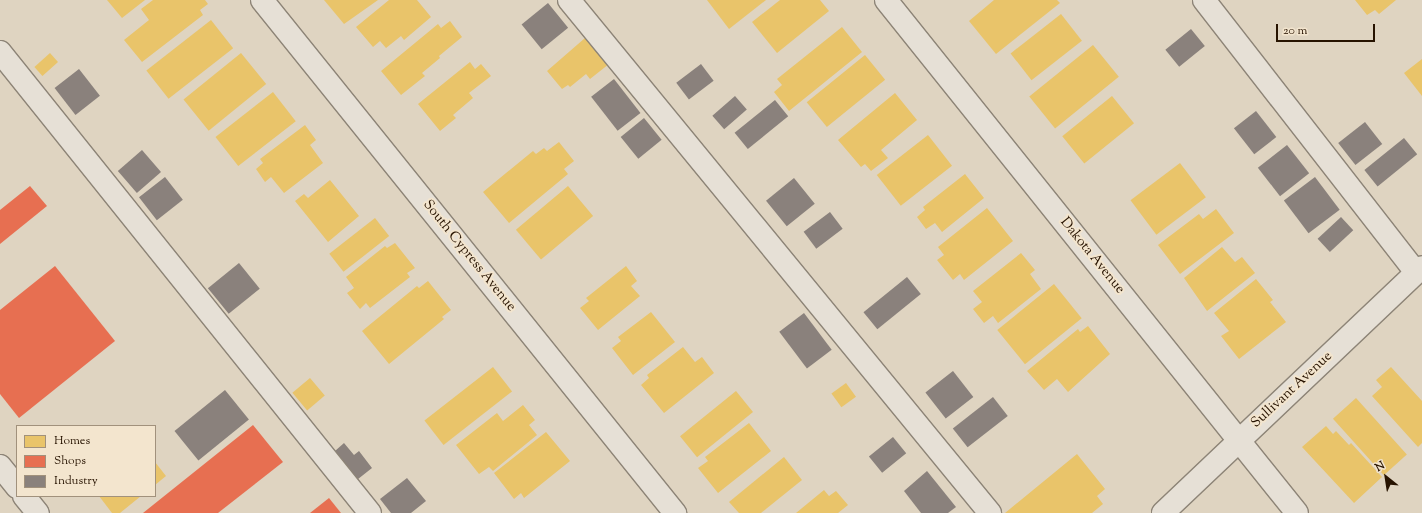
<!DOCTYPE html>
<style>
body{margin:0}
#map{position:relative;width:1422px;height:513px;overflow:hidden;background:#dfd4c1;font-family:"Sorts Mill Goudy",serif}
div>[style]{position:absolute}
.homes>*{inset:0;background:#e9c46a;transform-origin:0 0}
.shops>*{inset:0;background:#e76f51}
.industry>*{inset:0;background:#8a817c;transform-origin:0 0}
.roads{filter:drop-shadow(1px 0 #8d8477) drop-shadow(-1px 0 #8d8477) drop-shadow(0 1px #8d8477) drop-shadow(0 -1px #8d8477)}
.minor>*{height:22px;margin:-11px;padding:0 11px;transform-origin:11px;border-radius:11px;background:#e6e0d6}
span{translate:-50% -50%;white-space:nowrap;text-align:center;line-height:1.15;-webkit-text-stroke:4px #f3e5ce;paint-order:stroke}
.street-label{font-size:14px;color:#271300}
.legend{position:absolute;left:16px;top:425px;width:140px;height:72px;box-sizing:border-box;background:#f3e5ce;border:1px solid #a1917c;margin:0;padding:5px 7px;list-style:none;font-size:12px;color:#271300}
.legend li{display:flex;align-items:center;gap:8px;height:20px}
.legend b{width:20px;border:1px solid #a1917c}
.north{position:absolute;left:1366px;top:457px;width:40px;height:40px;-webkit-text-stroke:3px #f3e5ce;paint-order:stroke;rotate:330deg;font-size:11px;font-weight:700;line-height:16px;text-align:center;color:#271300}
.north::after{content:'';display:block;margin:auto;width:14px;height:18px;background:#271300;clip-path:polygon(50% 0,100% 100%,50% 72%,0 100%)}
.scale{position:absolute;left:1276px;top:24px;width:99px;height:18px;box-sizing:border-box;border:2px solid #271300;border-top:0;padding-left:5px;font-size:12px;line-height:14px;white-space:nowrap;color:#271300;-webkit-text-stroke:3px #f3e5ce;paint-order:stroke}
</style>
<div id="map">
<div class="homes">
<i style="clip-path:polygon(107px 0,145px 0,122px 18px)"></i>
<i style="clip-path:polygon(153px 0,205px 0,208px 4px,200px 10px,203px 15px,142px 62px,124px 40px,149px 20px,141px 9px)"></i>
<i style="clip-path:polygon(324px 0,378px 0,344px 24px)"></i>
<i style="clip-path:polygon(389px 0,417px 0,431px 17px,404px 40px,401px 36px,386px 48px,380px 41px,373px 47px,356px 27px)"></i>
<i style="clip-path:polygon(707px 0,766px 0,729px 29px)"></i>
<i style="clip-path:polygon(780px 0,820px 0,829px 11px,777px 53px,752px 22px)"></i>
<i style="clip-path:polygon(994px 0,1057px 0,1060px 3px,996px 54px,969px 21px)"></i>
<i style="clip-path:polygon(1355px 0,1396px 0,1379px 14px,1375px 10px,1367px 15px)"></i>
<i style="left:1061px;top:14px;width:34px;height:64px;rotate:52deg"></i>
<i style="left:211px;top:20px;width:36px;height:82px;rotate:52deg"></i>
<i style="clip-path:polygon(450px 21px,462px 37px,439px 56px,440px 58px,422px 73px,425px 76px,401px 95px,381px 71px,438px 24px,441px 28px)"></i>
<i style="clip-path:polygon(842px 27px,862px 52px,789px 111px,774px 92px,782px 85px,777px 79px)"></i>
<i style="clip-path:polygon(591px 37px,609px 64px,590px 79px,586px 74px,570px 87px,568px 85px,562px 89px,547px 71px,585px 38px,587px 40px)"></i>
<i style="left:1093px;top:45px;width:41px;height:82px;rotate:51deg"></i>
<i style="left:50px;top:53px;width:12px;height:21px;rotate:48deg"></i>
<i style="left:241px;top:53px;width:40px;height:74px;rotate:51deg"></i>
<i style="left:865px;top:55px;width:32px;height:75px;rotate:51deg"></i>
<i style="clip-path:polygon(1422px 59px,1422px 96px,1404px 73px)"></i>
<i style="clip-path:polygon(470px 62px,475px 69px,481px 64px,491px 76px,469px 93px,473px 98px,453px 115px,456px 118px,440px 131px,418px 104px)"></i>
<i style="left:273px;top:92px;width:37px;height:73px;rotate:52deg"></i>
<i style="clip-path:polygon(895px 93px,917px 120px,881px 150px,888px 158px,871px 171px,865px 164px,861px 167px,838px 140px)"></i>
<i style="left:1112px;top:96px;width:35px;height:64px;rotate:51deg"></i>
<i style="clip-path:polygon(305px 125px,316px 140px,310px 145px,323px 163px,284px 193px,271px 177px,265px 182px,256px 169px,263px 163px,260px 159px)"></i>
<i style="left:928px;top:135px;width:39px;height:65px;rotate:52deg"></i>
<i style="clip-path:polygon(559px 142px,574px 161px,564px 169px,568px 174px,509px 223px,483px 192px,533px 151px,536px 154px,544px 148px,547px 151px)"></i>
<i style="left:1180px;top:163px;width:43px;height:62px;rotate:53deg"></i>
<i style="clip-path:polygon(965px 174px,984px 198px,942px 232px,935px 223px,926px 229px,917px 217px,925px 210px,923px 207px)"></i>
<i style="clip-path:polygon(330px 180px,359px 216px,328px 242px,295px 201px,304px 194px,308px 198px)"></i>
<i style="left:568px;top:186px;width:39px;height:68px;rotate:50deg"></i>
<i style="clip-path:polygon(987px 208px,1013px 241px,964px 280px,960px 274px,953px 280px,937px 260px,944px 255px,938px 247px)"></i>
<i style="clip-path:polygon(1216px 209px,1234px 233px,1180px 274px,1158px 245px,1199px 214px,1203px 219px)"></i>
<i style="left:375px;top:218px;width:23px;height:58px;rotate:52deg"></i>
<i style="clip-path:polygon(395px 243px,415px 268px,407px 273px,410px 277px,370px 308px,366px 303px,360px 309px,347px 293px,354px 288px,346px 277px,385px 246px,387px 248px)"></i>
<i style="clip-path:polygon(1222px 247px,1235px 262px,1242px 257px,1255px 273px,1207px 311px,1184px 278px)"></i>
<i style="clip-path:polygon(1021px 253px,1035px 270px,1030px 274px,1041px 289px,998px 323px,993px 316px,984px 323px,973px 309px,982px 302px,973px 291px)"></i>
<i style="clip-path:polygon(626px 266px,637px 281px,631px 286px,640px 296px,598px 330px,580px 308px,589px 301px,586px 298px)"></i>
<i style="clip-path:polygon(1256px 279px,1273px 300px,1270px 302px,1286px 322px,1239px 359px,1221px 336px,1229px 331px,1214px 313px)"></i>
<i style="clip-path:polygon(428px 281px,451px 310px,442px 317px,444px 319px,389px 364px,362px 331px,417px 286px,419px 288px)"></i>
<i style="left:1054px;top:284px;width:44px;height:73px;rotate:51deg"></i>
<i style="clip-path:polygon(651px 312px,675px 342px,633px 375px,612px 348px,621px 341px,618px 337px)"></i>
<i style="clip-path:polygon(1088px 326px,1110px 354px,1068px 392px,1057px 379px,1044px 390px,1027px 371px,1078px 329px,1080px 332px)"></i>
<i style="clip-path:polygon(683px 347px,695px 362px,702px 357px,714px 373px,664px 413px,641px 385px,649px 378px,647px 375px)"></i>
<i style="left:493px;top:367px;width:31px;height:87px;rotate:52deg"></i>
<i style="clip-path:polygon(1391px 367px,1422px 401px,1422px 443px,1418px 447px,1372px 396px,1382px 387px,1376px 380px)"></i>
<i style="left:310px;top:378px;width:23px;height:23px;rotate:50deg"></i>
<i style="left:846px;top:383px;width:17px;height:18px;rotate:54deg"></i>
<i style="left:736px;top:391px;width:27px;height:72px;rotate:51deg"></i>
<i style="left:1356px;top:398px;width:76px;height:31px;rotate:48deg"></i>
<i style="clip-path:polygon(523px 405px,535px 420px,529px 425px,537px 435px,493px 471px,489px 467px,479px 474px,456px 445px,497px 413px,503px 421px)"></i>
<i style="clip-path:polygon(749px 423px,771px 451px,718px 493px,698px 468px,708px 461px,705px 457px)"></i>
<i style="clip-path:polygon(1326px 426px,1333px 434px,1336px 431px,1349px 445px,1351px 443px,1382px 477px,1354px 503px,1302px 447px)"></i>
<i style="clip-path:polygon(546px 432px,570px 461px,524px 498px,521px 493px,514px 499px,494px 473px)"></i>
<i style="clip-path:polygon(1077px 454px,1105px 489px,1097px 496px,1103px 504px,1092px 513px,1005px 513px)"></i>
<i style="clip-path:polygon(784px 457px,802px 480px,761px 513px,739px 513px,729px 502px)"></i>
<i style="clip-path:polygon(155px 462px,166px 476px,155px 485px)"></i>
<i style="clip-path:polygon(824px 490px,829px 496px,836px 491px,848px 505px,838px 513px,796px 513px)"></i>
<i style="clip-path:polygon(99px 496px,141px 496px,120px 513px,112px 513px)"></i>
</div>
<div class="shops">
<i style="clip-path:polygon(30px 186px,47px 206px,0 244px,0 210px)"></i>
<i style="clip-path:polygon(55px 266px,115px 341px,19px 418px,0 394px,0 310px)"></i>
<i style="clip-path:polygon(253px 425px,283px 462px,218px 513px,143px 513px)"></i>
<i style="clip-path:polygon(329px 498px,341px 513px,310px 513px)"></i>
</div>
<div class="industry">
<i style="left:548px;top:3px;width:32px;height:34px;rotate:51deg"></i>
<i style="left:1191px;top:29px;width:22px;height:33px;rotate:51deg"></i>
<i style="left:701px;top:64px;width:21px;height:31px;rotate:53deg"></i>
<i style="left:79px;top:69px;width:34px;height:31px;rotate:52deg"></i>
<i style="left:614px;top:79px;width:43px;height:29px;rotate:52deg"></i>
<i style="left:735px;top:96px;width:18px;height:30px;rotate:49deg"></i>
<i style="left:775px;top:100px;width:21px;height:52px;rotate:51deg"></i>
<i style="left:1256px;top:111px;width:33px;height:28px;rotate:52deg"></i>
<i style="left:644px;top:118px;width:28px;height:30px;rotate:51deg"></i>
<i style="left:1365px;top:122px;width:28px;height:34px;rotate:52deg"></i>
<i style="left:1404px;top:138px;width:21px;height:51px;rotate:51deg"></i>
<i style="left:1287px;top:145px;width:36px;height:37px;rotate:52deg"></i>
<i style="left:142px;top:150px;width:29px;height:32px;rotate:49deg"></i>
<i style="left:165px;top:177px;width:29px;height:33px;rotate:52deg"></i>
<i style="left:1315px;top:177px;width:41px;height:39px;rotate:53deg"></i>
<i style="left:794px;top:178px;width:33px;height:36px;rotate:51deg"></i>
<i style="left:830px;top:212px;width:21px;height:33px;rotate:53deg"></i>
<i style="left:1341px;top:217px;width:18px;height:32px;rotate:47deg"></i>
<i style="left:239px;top:263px;width:33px;height:40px;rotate:51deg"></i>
<i style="left:907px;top:277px;width:22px;height:56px;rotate:51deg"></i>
<i style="left:804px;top:313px;width:46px;height:31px;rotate:53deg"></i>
<i style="left:953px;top:371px;width:33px;height:35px;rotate:52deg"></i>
<i style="left:225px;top:390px;width:38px;height:65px;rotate:51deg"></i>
<i style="left:993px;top:397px;width:24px;height:51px;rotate:52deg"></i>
<i style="left:893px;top:437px;width:21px;height:31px;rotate:51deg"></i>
<i style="clip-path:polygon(344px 443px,354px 455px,359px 451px,372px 468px,353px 483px,340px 467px,344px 463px,335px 451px)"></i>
<i style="clip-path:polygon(927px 471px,956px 507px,948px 513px,921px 513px,904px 491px)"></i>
<i style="clip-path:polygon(407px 478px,426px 501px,411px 513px,391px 513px,380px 499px)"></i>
</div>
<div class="roads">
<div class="minor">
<i style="left:262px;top:0;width:659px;rotate:51.16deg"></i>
<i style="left:569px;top:0;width:664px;rotate:50.63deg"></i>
<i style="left:886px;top:0;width:657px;rotate:51.3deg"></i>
<i style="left:1204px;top:0;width:345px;rotate:52.1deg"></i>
<i style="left:0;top:52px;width:591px;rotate:51.25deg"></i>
<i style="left:0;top:466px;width:27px;rotate:51deg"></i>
<i style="left:24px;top:496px;width:22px;rotate:51deg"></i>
<i style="left:1163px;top:513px;width:357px;rotate:-43.5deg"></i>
</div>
</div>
<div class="street-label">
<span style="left:469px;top:256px;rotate:51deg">South Cypress Avenue</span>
<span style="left:1092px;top:256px;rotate:51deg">Dakota Avenue</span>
<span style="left:1292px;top:390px;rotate:-43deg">Sullivant Avenue</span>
</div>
<ul class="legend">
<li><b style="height:11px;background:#e9c46a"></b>Homes</li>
<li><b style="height:11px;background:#e76f51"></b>Shops</li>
<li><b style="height:11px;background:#8a817c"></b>Industry</li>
</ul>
<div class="north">N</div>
<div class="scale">20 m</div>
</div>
